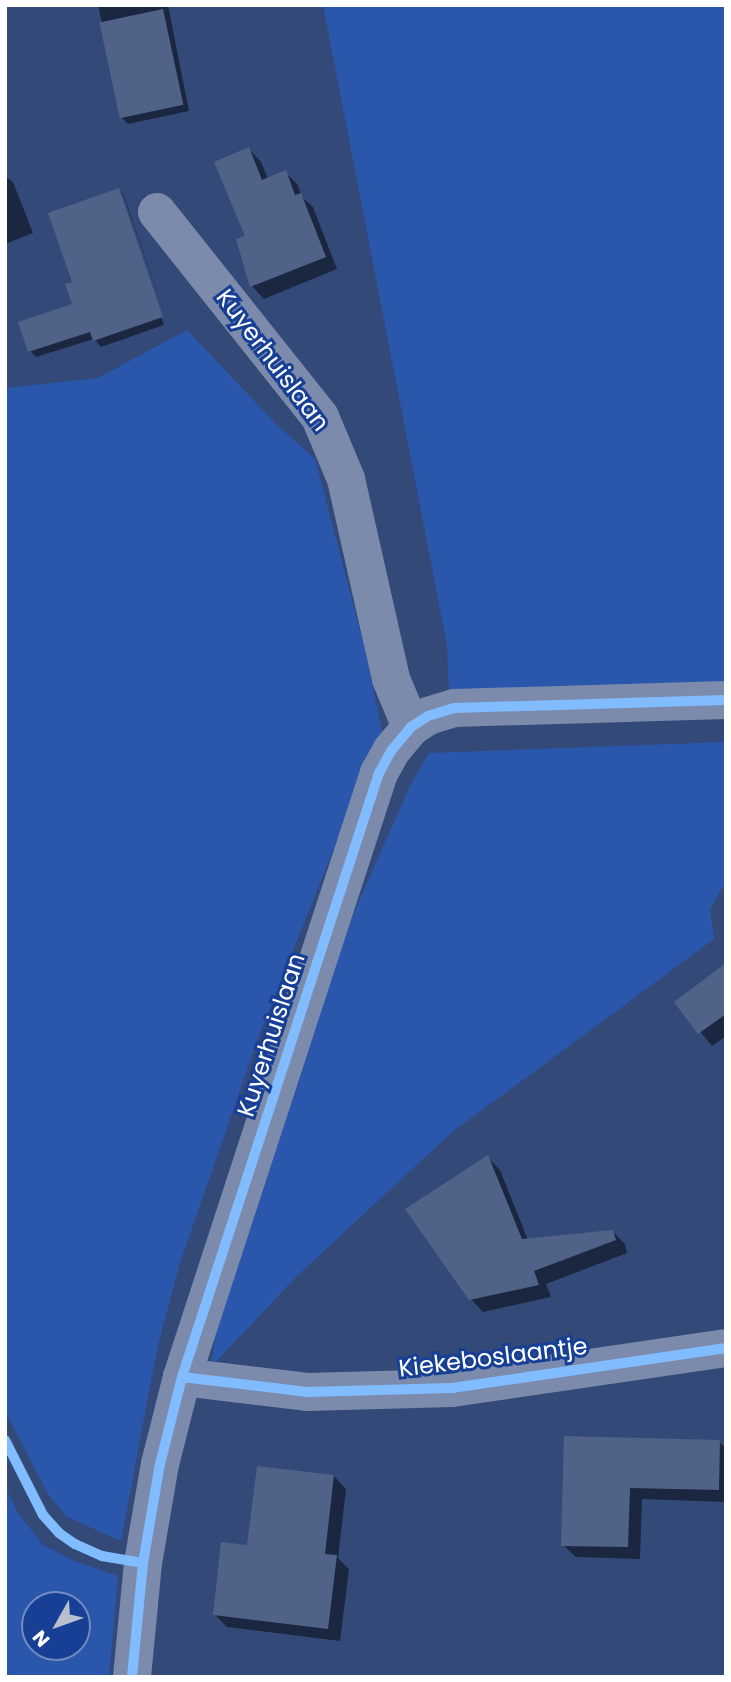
<!DOCTYPE html>
<style>
body{margin:0}
#map{position:relative;width:731px;height:1682px;overflow:hidden;background:#334a78;font-family:Poppins,sans-serif}
div>[style]{position:absolute}
.green>*{inset:0;background:#2a56ac}
.shadow>*{inset:0;background:#0007}
.building>*{inset:0;background:#506287;transform-origin:0 0}
.minor>*{height:38px;margin:-19px;padding:0 19px;transform-origin:19px;border-radius:19px;background:#7c8bab}
.cycleway>*{height:10px;margin:-5px;padding:0 5px;transform-origin:5px;border-radius:5px;background:#80bcff}
span{translate:-50% -50%;white-space:nowrap;text-align:center;line-height:1.15;-webkit-text-stroke:6px #163f95;paint-order:stroke}
.street-label{font-size:24px;color:#fff}
.frame{position:absolute;inset:0;border:7px solid #fff;pointer-events:none}
.north{position:absolute;left:21px;top:1591px;width:70px;height:70px;box-sizing:border-box;background:#163f95;border:2px solid #738cbf;border-radius:50%;rotate:230deg;font-size:19px;font-weight:700;line-height:28px;text-align:center;color:#fff}
.north::after{content:'';display:block;margin:auto;width:24px;height:32px;background:#b8c0d0;clip-path:polygon(50% 0,100% 100%,50% 72%,0 100%)}
</style>
<div id="map">
<div class="green">
<i style="clip-path:polygon(323px 5px,726px 5px,726px 686px,449px 696px,447px 645px)"></i>
<i style="clip-path:polygon(187px 330px,277px 425px,315px 459px,363px 642px,384px 740px,341px 831px,260px 1033px,181px 1260px,158px 1344px,121px 1541px,67px 1517px,48px 1494px,5px 1411px,5px 388px,98px 378px)"></i>
<i style="clip-path:polygon(726px 742px,726px 881px,710px 909px,714px 939px,451px 1133px,297px 1276px,211px 1367px,217px 1327px,308px 1033px,358px 903px,410px 786px,429px 753px)"></i>
<i style="clip-path:polygon(evenodd,5px 1486px,18px 1513px,43px 1545px,74px 1561px,118px 1576px,109px 1677px,5px 1677px,5px 1486px,77px 1605px,77px 1647px,35px 1647px,35px 1605px,77px 1605px)"></i>
</div>
<div class="shadow">
<i style="clip-path:polygon(98px 5px,168px 5px,189px 111px,128px 124px,122px 118px)"></i>
<i style="clip-path:polygon(249px 149px,261px 162px,268px 179px,285px 172px,298px 185px,302px 197px,313px 207px,337px 269px,264px 299px,252px 286px,247px 237px)"></i>
<i style="clip-path:polygon(5px 176px,13px 182px,33px 233px,5px 244px)"></i>
<i style="clip-path:polygon(118px 190px,124px 196px,168px 323px,123px 195px,119px 195px,164px 325px,101px 347px,94px 339px,36px 357px,30px 351px,74px 306px,74px 283px)"></i>
<i style="clip-path:polygon(726px 967px,726px 1036px,712px 1046px,677px 1003px)"></i>
<i style="clip-path:polygon(488px 1158px,500px 1170px,528px 1240px,613px 1232px,625px 1244px,627px 1253px,546px 1284px,551px 1297px,483px 1312px,471px 1299px)"></i>
<i style="clip-path:polygon(566px 1437px,719px 1442px,726px 1448px,726px 1502px,642px 1499px,640px 1559px,576px 1557px,563px 1545px)"></i>
<i style="clip-path:polygon(334px 1476px,346px 1489px,338px 1558px,349px 1569px,340px 1641px,227px 1627px,215px 1615px,249px 1547px)"></i>
</div>
<div class="building">
<i style="left:163px;top:9px;width:98px;height:65px;rotate:78deg"></i>
<i style="clip-path:polygon(249px 147px,262px 180px,286px 170px,295px 195px,301px 193px,326px 257px,250px 287px,236px 239px,245px 236px,214px 162px)"></i>
<i style="clip-path:polygon(119px 188px,163px 317px,93px 341px,90px 332px,28px 352px,18px 322px,72px 304px,65px 284px,72px 282px,48px 213px)"></i>
<i style="clip-path:polygon(726px 963px,726px 1014px,698px 1034px,674px 1002px)"></i>
<i style="clip-path:polygon(488px 1155px,522px 1239px,613px 1230px,616px 1240px,534px 1271px,539px 1285px,469px 1300px,405px 1209px)"></i>
<i style="clip-path:polygon(564px 1436px,720px 1440px,719px 1490px,630px 1488px,628px 1547px,561px 1546px)"></i>
<i style="clip-path:polygon(257px 1466px,334px 1475px,325px 1554px,337px 1555px,328px 1629px,213px 1615px,221px 1542px,247px 1545px)"></i>
</div>
<div class="minor">
<i style="left:157px;top:212px;width:262px;rotate:51.5deg"></i>
<i style="left:320px;top:417px;width:67px;rotate:67.2deg"></i>
<i style="left:346px;top:479px;width:205px;rotate:77.3deg"></i>
<i style="left:391px;top:679px;width:52px;rotate:67.4deg"></i>
<i style="left:182px;top:1377px;width:126px;rotate:6.8deg"></i>
<i style="left:307px;top:1392px;width:145px;rotate:-1.6deg"></i>
<i style="left:452px;top:1388px;width:277px;rotate:-8.3deg"></i>
<i style="left:132px;top:1677px;width:115px;rotate:-84.5deg"></i>
<i style="left:143px;top:1563px;width:100px;rotate:-80.3deg"></i>
<i style="left:160px;top:1464px;width:90px;rotate:-75.8deg"></i>
<i style="left:182px;top:1377px;width:635px;rotate:-71.94deg"></i>
<i style="left:379px;top:773px;width:25px;rotate:-61deg"></i>
<i style="left:391px;top:751px;width:31px;rotate:-50deg"></i>
<i style="left:411px;top:727px;width:20px;rotate:-33deg"></i>
<i style="left:428px;top:716px;width:27px;rotate:-17deg"></i>
<i style="left:454px;top:708px;width:272px;rotate:-1.7deg"></i>
</div>
<div class="cycleway">
<i style="left:182px;top:1377px;width:126px;rotate:6.8deg"></i>
<i style="left:307px;top:1392px;width:145px;rotate:-1.6deg"></i>
<i style="left:452px;top:1388px;width:277px;rotate:-8.3deg"></i>
<i style="left:5px;top:1440px;width:84px;rotate:63.1deg"></i>
<i style="left:43px;top:1515px;width:24px;rotate:48deg"></i>
<i style="left:59px;top:1533px;width:19px;rotate:35deg"></i>
<i style="left:75px;top:1544px;width:30px;rotate:24deg"></i>
<i style="left:102px;top:1556px;width:42px;rotate:9.7deg"></i>
<i style="left:132px;top:1677px;width:115px;rotate:-84.5deg"></i>
<i style="left:143px;top:1563px;width:100px;rotate:-80.3deg"></i>
<i style="left:160px;top:1464px;width:90px;rotate:-75.8deg"></i>
<i style="left:182px;top:1377px;width:635px;rotate:-71.94deg"></i>
<i style="left:379px;top:773px;width:25px;rotate:-61deg"></i>
<i style="left:391px;top:751px;width:31px;rotate:-50deg"></i>
<i style="left:411px;top:727px;width:20px;rotate:-33deg"></i>
<i style="left:428px;top:716px;width:27px;rotate:-17deg"></i>
<i style="left:454px;top:708px;width:272px;rotate:-1.7deg"></i>
</div>
<div class="street-label">
<span style="left:273px;top:360px;rotate:53deg">Kuyerhuislaan</span>
<span style="left:271px;top:1035px;rotate:-72deg">Kuyerhuislaan</span>
<span style="left:493px;top:1357px;rotate:-7deg">Kiekeboslaantje</span>
</div>
<div class="frame"></div>
<div class="north">N</div>
</div>
